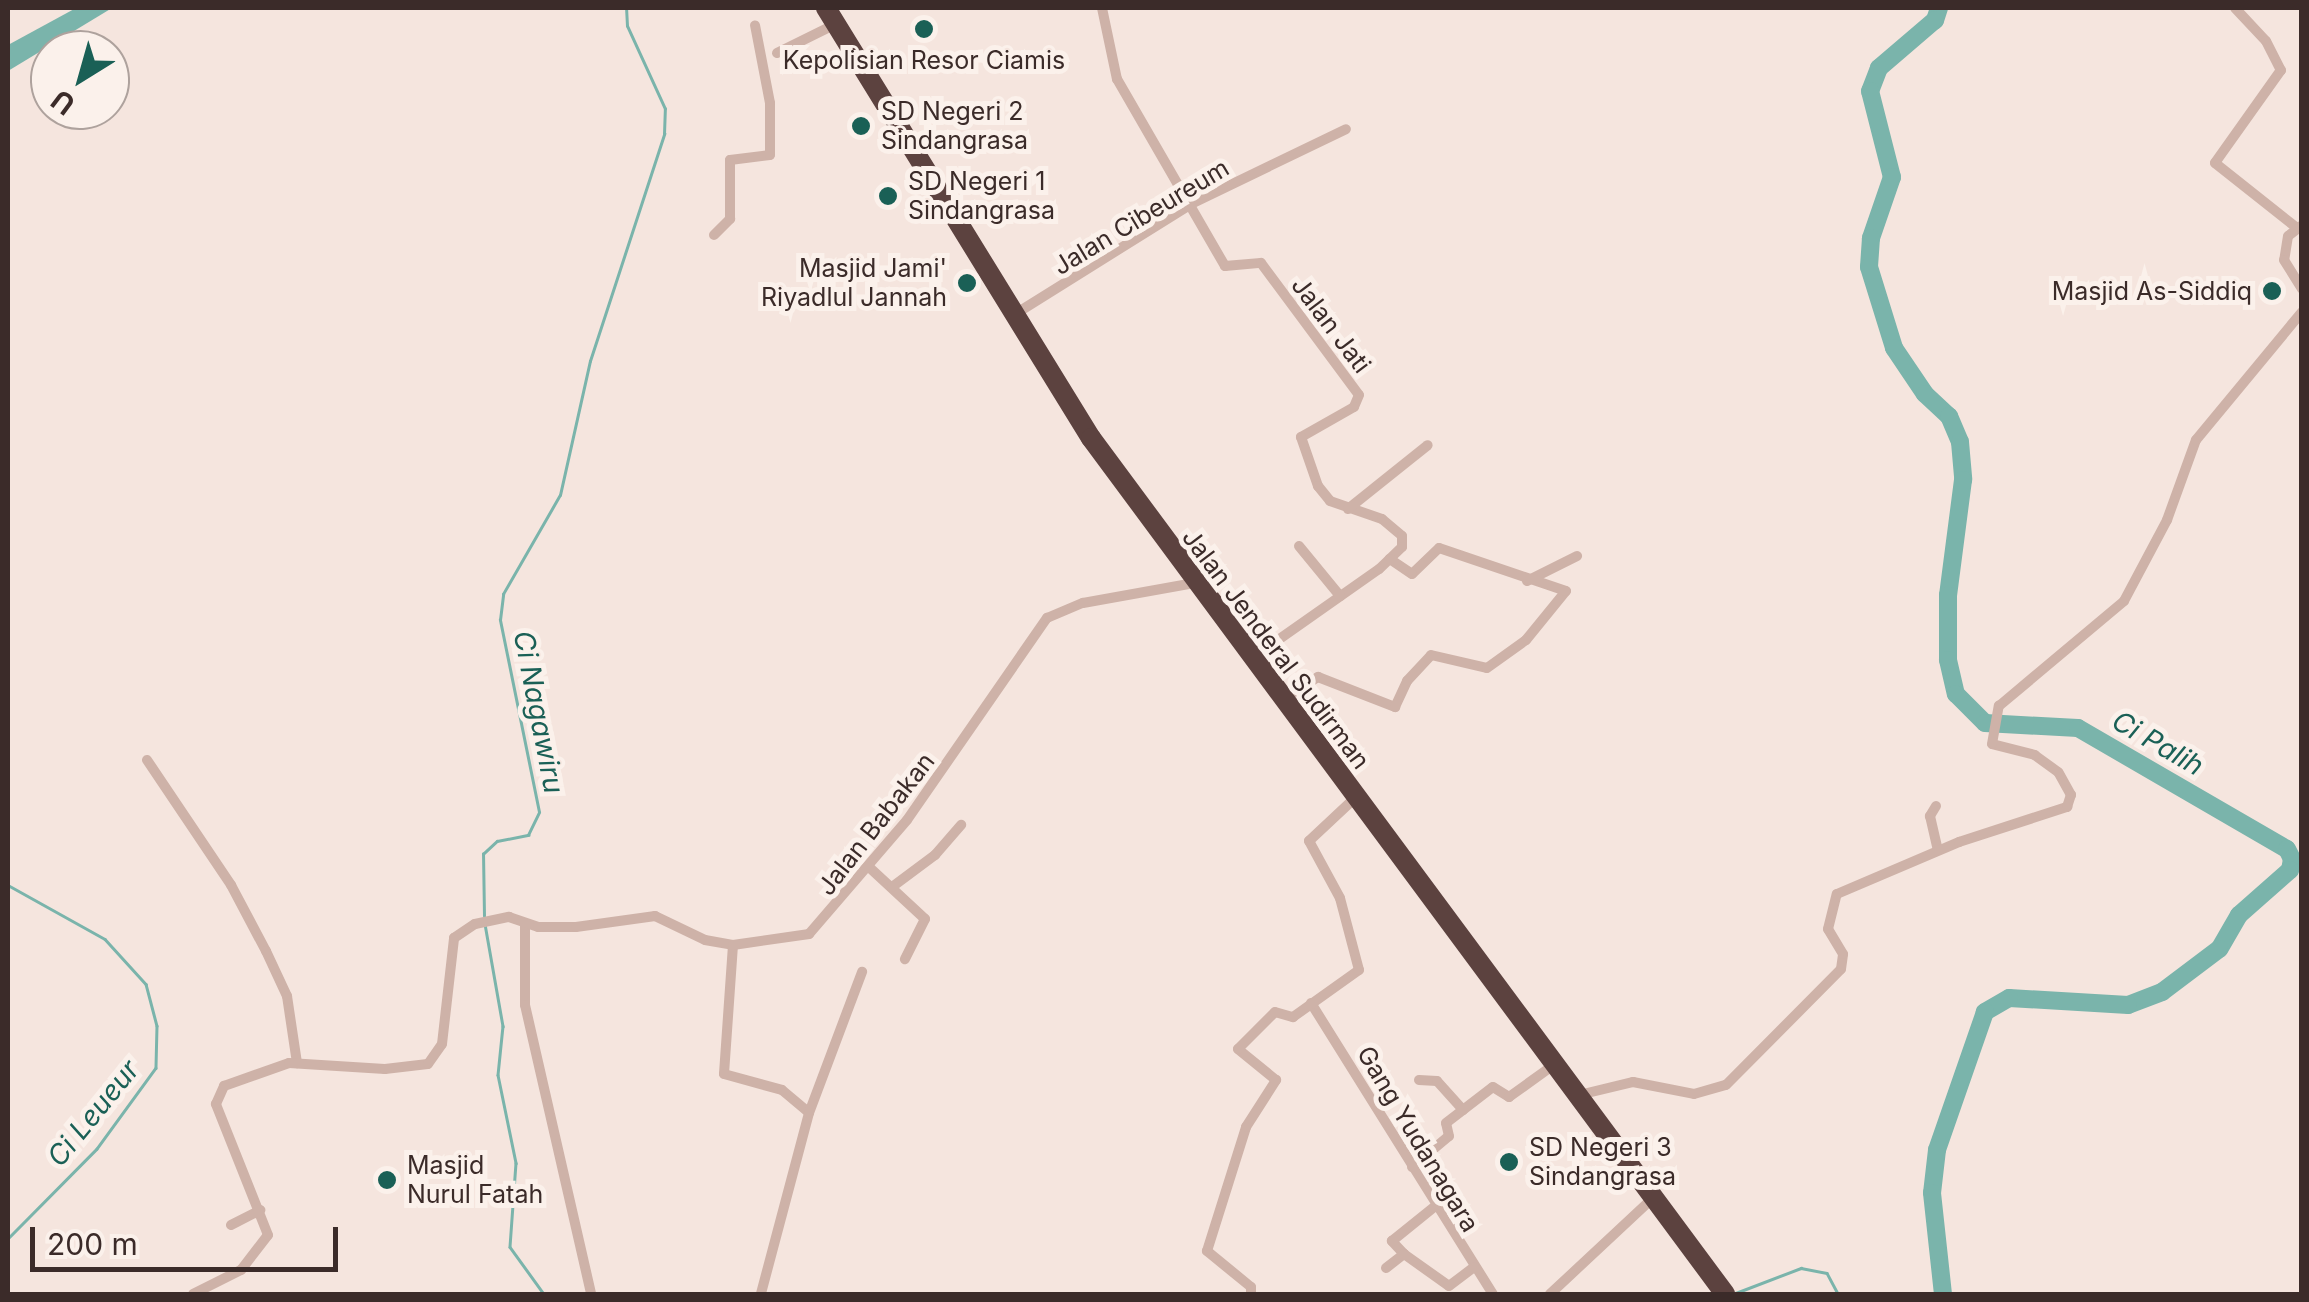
<!DOCTYPE html>
<style>
body{margin:0}
#map{position:relative;width:2309px;height:1302px;overflow:hidden;background:#f5e5de;font-family:Inter,sans-serif}
div>[style]{position:absolute}
.water>*{inset:0;background:#7ab4ab}
.stream>*{height:2.5px;margin:-1.25px;padding:0 1.25px;transform-origin:1.25px;border-radius:1.25px;background:#7ab4ab}
.river>*{height:18px;margin:-9px;padding:0 9px;transform-origin:9px;border-radius:9px;background:#7ab4ab}
.street>*{height:10px;margin:-5px;padding:0 5px;transform-origin:5px;border-radius:5px;background:#ceb2a8}
.highway>*{height:20px;margin:-10px;padding:0 10px;transform-origin:10px;border-radius:10px;background:#5c423f}
.dots>*{width:28px;height:28px;translate:-50% -50%;box-sizing:border-box;border:5px solid #fbf1eb;border-radius:50%}
span{translate:-50% -50%;white-space:nowrap;text-align:center;line-height:1.15;-webkit-text-stroke:10px #fbf1eb;paint-order:stroke}
.poi-label{font-size:25px;color:#3b2b29}
.left{translate:0 -50%;text-align:left}
.right{translate:-100% -50%;text-align:right}
.street-label{font-size:25px;color:#3b2b29}
.water-label{font-size:28px;color:#1a6056;font-style:italic}
.frame{position:absolute;inset:0;border:10px solid #3b2b29;pointer-events:none}
.north{position:absolute;left:30px;top:30px;width:100px;height:100px;box-sizing:border-box;background:#fbf1eb;border:2px solid #aea29d;border-radius:50%;rotate:217deg;font-size:28px;font-weight:700;line-height:40px;text-align:center;color:#3b2b29}
.north::after{content:'';display:block;margin:auto;width:35px;height:45px;background:#1a6056;clip-path:polygon(50% 0,100% 100%,50% 72%,0 100%)}
.scale{position:absolute;left:30px;top:1227px;width:308px;height:45px;box-sizing:border-box;border:5px solid #3b2b29;border-top:0;padding-left:12px;font-size:30px;line-height:35px;white-space:nowrap;color:#3b2b29;-webkit-text-stroke:8px #fbf1eb;paint-order:stroke}
</style>
<div id="map">
<div class="water">
<i style="clip-path:polygon(76px 8px,112px 8px,8px 71px,8px 45px)"></i>
</div>
<div class="stream">
<i style="left:8px;top:885px;width:111px;rotate:29.1deg"></i>
<i style="left:105px;top:939px;width:61px;rotate:47.7deg"></i>
<i style="left:146px;top:984px;width:43px;rotate:75.3deg"></i>
<i style="left:157px;top:1026px;width:42px;rotate:91.4deg"></i>
<i style="left:156px;top:1068px;width:100px;rotate:126.1deg"></i>
<i style="left:97px;top:1149px;width:127px;rotate:134.7deg"></i>
<i style="left:484px;top:916px;width:62px;rotate:-90.9deg"></i>
<i style="left:483px;top:854px;width:19px;rotate:-43deg"></i>
<i style="left:497px;top:841px;width:32px;rotate:-11deg"></i>
<i style="left:528px;top:835px;width:25px;rotate:-64deg"></i>
<i style="left:539px;top:812px;width:196px;rotate:-101.5deg"></i>
<i style="left:500px;top:620px;width:26px;rotate:-83deg"></i>
<i style="left:503px;top:594px;width:114px;rotate:-60.1deg"></i>
<i style="left:560px;top:495px;width:137px;rotate:-77.4deg"></i>
<i style="left:590px;top:361px;width:239px;rotate:-71.9deg"></i>
<i style="left:664px;top:134px;width:25px;rotate:-88deg"></i>
<i style="left:665px;top:109px;width:91px;rotate:-114.6deg"></i>
<i style="left:627px;top:26px;width:18px;rotate:-93deg"></i>
<i style="left:485px;top:924px;width:104px;rotate:80deg"></i>
<i style="left:503px;top:1026px;width:49px;rotate:95.8deg"></i>
<i style="left:498px;top:1075px;width:90px;rotate:78.4deg"></i>
<i style="left:516px;top:1163px;width:84px;rotate:94.1deg"></i>
<i style="left:510px;top:1247px;width:58px;rotate:54.1deg"></i>
<i style="left:1733px;top:1294px;width:73px;rotate:-20.9deg"></i>
<i style="left:1801px;top:1268px;width:26px;rotate:11deg"></i>
<i style="left:1827px;top:1273px;width:24px;rotate:62deg"></i>
</div>
<div class="river">
<i style="left:1939px;top:8px;width:13px;rotate:108deg"></i>
<i style="left:1935px;top:20px;width:74px;rotate:139.4deg"></i>
<i style="left:1879px;top:68px;width:25px;rotate:111deg"></i>
<i style="left:1870px;top:91px;width:89px;rotate:75.7deg"></i>
<i style="left:1892px;top:177px;width:65px;rotate:109deg"></i>
<i style="left:1871px;top:238px;width:29px;rotate:94deg"></i>
<i style="left:1869px;top:267px;width:85px;rotate:72.8deg"></i>
<i style="left:1894px;top:348px;width:55px;rotate:56deg"></i>
<i style="left:1925px;top:394px;width:33px;rotate:43deg"></i>
<i style="left:1949px;top:416px;width:28px;rotate:67deg"></i>
<i style="left:1960px;top:442px;width:38px;rotate:85deg"></i>
<i style="left:1963px;top:480px;width:116px;rotate:97.4deg"></i>
<i style="left:1948px;top:595px;width:65px;rotate:90deg"></i>
<i style="left:1948px;top:660px;width:35px;rotate:77deg"></i>
<i style="left:1956px;top:694px;width:41px;rotate:45deg"></i>
<i style="left:1985px;top:723px;width:93px;rotate:3.1deg"></i>
<i style="left:2078px;top:728px;width:241px;rotate:30.1deg"></i>
<i style="left:2287px;top:849px;width:11px;rotate:63deg"></i>
<i style="left:2292px;top:859px;width:11px;rotate:100deg"></i>
<i style="left:2290px;top:870px;width:68px;rotate:138.6deg"></i>
<i style="left:2239px;top:915px;width:39px;rotate:120deg"></i>
<i style="left:2219px;top:949px;width:71px;rotate:143deg"></i>
<i style="left:2162px;top:992px;width:36px;rotate:159deg"></i>
<i style="left:2128px;top:1005px;width:119px;rotate:-176.6deg"></i>
<i style="left:2009px;top:998px;width:28px;rotate:150deg"></i>
<i style="left:1985px;top:1012px;width:146px;rotate:109.2deg"></i>
<i style="left:1937px;top:1150px;width:43px;rotate:96.6deg"></i>
<i style="left:1932px;top:1193px;width:102px;rotate:83.8deg"></i>
</div>
<div class="street">
<i style="left:1102px;top:8px;width:73px;rotate:78.1deg"></i>
<i style="left:1117px;top:79px;width:216px;rotate:60deg"></i>
<i style="left:1225px;top:266px;width:36px;rotate:-5deg"></i>
<i style="left:1261px;top:263px;width:164px;rotate:53.4deg"></i>
<i style="left:1359px;top:395px;width:13px;rotate:113deg"></i>
<i style="left:1354px;top:407px;width:61px;rotate:150.5deg"></i>
<i style="left:1301px;top:437px;width:52px;rotate:70.9deg"></i>
<i style="left:1318px;top:486px;width:19px;rotate:51deg"></i>
<i style="left:1330px;top:501px;width:55px;rotate:19.1deg"></i>
<i style="left:1382px;top:519px;width:26px;rotate:40deg"></i>
<i style="left:1402px;top:536px;width:11px;rotate:90deg"></i>
<i style="left:1402px;top:547px;width:32px;rotate:136deg"></i>
<i style="left:1379px;top:569px;width:153px;rotate:144.9deg"></i>
<i style="left:2235px;top:8px;width:45px;rotate:46.8deg"></i>
<i style="left:2266px;top:41px;width:33px;rotate:63deg"></i>
<i style="left:2281px;top:70px;width:114px;rotate:125.4deg"></i>
<i style="left:2215px;top:163px;width:105px;rotate:38.4deg"></i>
<i style="left:777px;top:53px;width:66px;rotate:-26.2deg"></i>
<i style="left:2301px;top:226px;width:16px;rotate:142deg"></i>
<i style="left:2288px;top:236px;width:24px;rotate:99deg"></i>
<i style="left:2284px;top:260px;width:34px;rotate:58deg"></i>
<i style="left:714px;top:235px;width:23px;rotate:-45deg"></i>
<i style="left:730px;top:219px;width:59px;rotate:-90deg"></i>
<i style="left:730px;top:160px;width:40px;rotate:-7.1deg"></i>
<i style="left:770px;top:155px;width:52px;rotate:-90deg"></i>
<i style="left:770px;top:103px;width:79px;rotate:-100.9deg"></i>
<i style="left:1012px;top:316px;width:211px;rotate:-32deg"></i>
<i style="left:1191px;top:204px;width:172px;rotate:-25.8deg"></i>
<i style="left:1348px;top:509px;width:102px;rotate:-38.7deg"></i>
<i style="left:1299px;top:546px;width:65px;rotate:50.6deg"></i>
<i style="left:1527px;top:581px;width:56px;rotate:-26.6deg"></i>
<i style="left:1281px;top:700px;width:44px;rotate:-31.9deg"></i>
<i style="left:1318px;top:677px;width:83px;rotate:21.3deg"></i>
<i style="left:1395px;top:707px;width:29px;rotate:-65deg"></i>
<i style="left:1407px;top:681px;width:35px;rotate:-47deg"></i>
<i style="left:1431px;top:655px;width:57px;rotate:13.1deg"></i>
<i style="left:1487px;top:668px;width:48px;rotate:-35.7deg"></i>
<i style="left:1526px;top:640px;width:63px;rotate:-50.8deg"></i>
<i style="left:1566px;top:591px;width:134px;rotate:-161.3deg"></i>
<i style="left:1439px;top:548px;width:37px;rotate:136deg"></i>
<i style="left:1412px;top:574px;width:27px;rotate:-146deg"></i>
<i style="left:147px;top:760px;width:151px;rotate:56.1deg"></i>
<i style="left:231px;top:885px;width:75px;rotate:62.1deg"></i>
<i style="left:266px;top:951px;width:50px;rotate:65deg"></i>
<i style="left:287px;top:996px;width:68px;rotate:81.5deg"></i>
<i style="left:1936px;top:806px;width:12px;rotate:121deg"></i>
<i style="left:1930px;top:816px;width:35px;rotate:77deg"></i>
<i style="left:870px;top:868px;width:75px;rotate:42.8deg"></i>
<i style="left:925px;top:919px;width:45px;rotate:116.6deg"></i>
<i style="left:892px;top:887px;width:54px;rotate:-36.7deg"></i>
<i style="left:935px;top:855px;width:40px;rotate:-49deg"></i>
<i style="left:525px;top:925px;width:80px;rotate:90deg"></i>
<i style="left:525px;top:1005px;width:296px;rotate:77.1deg"></i>
<i style="left:733px;top:945px;width:129px;rotate:94deg"></i>
<i style="left:724px;top:1074px;width:60px;rotate:15.4deg"></i>
<i style="left:782px;top:1090px;width:35px;rotate:40deg"></i>
<i style="left:809px;top:1113px;width:187px;rotate:104.9deg"></i>
<i style="left:1311px;top:1003px;width:343px;rotate:58deg"></i>
<i style="left:1419px;top:1080px;width:18px;rotate:3deg"></i>
<i style="left:1437px;top:1081px;width:39px;rotate:48deg"></i>
<i style="left:1579px;top:1095px;width:56px;rotate:-13.5deg"></i>
<i style="left:1633px;top:1082px;width:62px;rotate:11.1deg"></i>
<i style="left:1694px;top:1094px;width:33px;rotate:-16deg"></i>
<i style="left:1726px;top:1085px;width:163px;rotate:-45.2deg"></i>
<i style="left:1841px;top:969px;width:15px;rotate:-82deg"></i>
<i style="left:1843px;top:954px;width:29px;rotate:-121deg"></i>
<i style="left:1828px;top:929px;width:36px;rotate:-76deg"></i>
<i style="left:1837px;top:894px;width:133px;rotate:-23.1deg"></i>
<i style="left:1959px;top:842px;width:114px;rotate:-18deg"></i>
<i style="left:2067px;top:807px;width:13px;rotate:-72deg"></i>
<i style="left:2071px;top:795px;width:26px;rotate:-119deg"></i>
<i style="left:2058px;top:772px;width:29px;rotate:-144deg"></i>
<i style="left:2035px;top:755px;width:44px;rotate:-165.7deg"></i>
<i style="left:1992px;top:744px;width:39px;rotate:-80deg"></i>
<i style="left:1999px;top:706px;width:163px;rotate:-40deg"></i>
<i style="left:2124px;top:601px;width:92px;rotate:-62deg"></i>
<i style="left:2167px;top:520px;width:85px;rotate:-70.1deg"></i>
<i style="left:2196px;top:440px;width:166px;rotate:-50.4deg"></i>
<i style="left:809px;top:1113px;width:151px;rotate:-69.4deg"></i>
<i style="left:1412px;top:1167px;width:48px;rotate:-40deg"></i>
<i style="left:1449px;top:1136px;width:13px;rotate:-103deg"></i>
<i style="left:1446px;top:1123px;width:59px;rotate:-37.5deg"></i>
<i style="left:1493px;top:1087px;width:19px;rotate:32deg"></i>
<i style="left:1509px;top:1097px;width:57px;rotate:-35.7deg"></i>
<i style="left:231px;top:1225px;width:33px;rotate:-27deg"></i>
<i style="left:1404px;top:1254px;width:18px;rotate:-133deg"></i>
<i style="left:1392px;top:1241px;width:54px;rotate:-39deg"></i>
<i style="left:1386px;top:1268px;width:23px;rotate:-38deg"></i>
<i style="left:1404px;top:1254px;width:55px;rotate:35.4deg"></i>
<i style="left:1449px;top:1286px;width:31px;rotate:-37deg"></i>
<i style="left:193px;top:1294px;width:54px;rotate:-26.6deg"></i>
<i style="left:241px;top:1270px;width:44px;rotate:-52.4deg"></i>
<i style="left:268px;top:1235px;width:141px;rotate:-111.7deg"></i>
<i style="left:216px;top:1104px;width:20px;rotate:-66deg"></i>
<i style="left:224px;top:1086px;width:69px;rotate:-19.5deg"></i>
<i style="left:289px;top:1063px;width:96px;rotate:3.6deg"></i>
<i style="left:385px;top:1069px;width:43px;rotate:-6.6deg"></i>
<i style="left:428px;top:1064px;width:24px;rotate:-55deg"></i>
<i style="left:442px;top:1044px;width:107px;rotate:-83.5deg"></i>
<i style="left:454px;top:938px;width:25px;rotate:-34deg"></i>
<i style="left:475px;top:924px;width:35px;rotate:-12deg"></i>
<i style="left:509px;top:917px;width:31px;rotate:19deg"></i>
<i style="left:538px;top:927px;width:38px"></i>
<i style="left:576px;top:927px;width:80px;rotate:-7.9deg"></i>
<i style="left:655px;top:916px;width:55px;rotate:25.6deg"></i>
<i style="left:705px;top:940px;width:28px;rotate:10deg"></i>
<i style="left:733px;top:945px;width:77px;rotate:-8.2deg"></i>
<i style="left:809px;top:934px;width:150px;rotate:-49.3deg"></i>
<i style="left:907px;top:820px;width:246px;rotate:-55.3deg"></i>
<i style="left:1047px;top:618px;width:39px;rotate:-23deg"></i>
<i style="left:1083px;top:603px;width:113px;rotate:-10.2deg"></i>
<i style="left:1251px;top:1294px;width:7px;rotate:-90deg"></i>
<i style="left:1251px;top:1287px;width:57px;rotate:-140.7deg"></i>
<i style="left:1207px;top:1251px;width:130px;rotate:-72.5deg"></i>
<i style="left:1246px;top:1127px;width:56px;rotate:-57.4deg"></i>
<i style="left:1276px;top:1080px;width:49px;rotate:-140.8deg"></i>
<i style="left:1238px;top:1049px;width:52px;rotate:-45deg"></i>
<i style="left:1275px;top:1012px;width:19px;rotate:16deg"></i>
<i style="left:1293px;top:1017px;width:81px;rotate:-35.5deg"></i>
<i style="left:1359px;top:970px;width:74px;rotate:-104.8deg"></i>
<i style="left:1340px;top:898px;width:65px;rotate:-118.5deg"></i>
<i style="left:1309px;top:841px;width:64px;rotate:-43.1deg"></i>
<i style="left:1550px;top:1294px;width:139px;rotate:-43deg"></i>
</div>
<div class="highway">
<i style="left:826px;top:8px;width:505px;rotate:58.36deg"></i>
<i style="left:1091px;top:438px;width:1065px;rotate:53.47deg"></i>
</div>
<div class="dots">
<i style="left:924px;top:29px;background:#1a6056"></i>
<i style="left:861px;top:126px;background:#1a6056"></i>
<i style="left:888px;top:196px;background:#1a6056"></i>
<i style="left:967px;top:283px;background:#1a6056"></i>
<i style="left:2272px;top:291px;background:#1a6056"></i>
<i style="left:1509px;top:1162px;background:#1a6056"></i>
<i style="left:387px;top:1180px;background:#1a6056"></i>
</div>
<div class="poi-label">
<span style="left:924px;top:60px">Kepolisian Resor Ciamis</span>
<span class="left" style="left:881px;top:126px">SD Negeri 2<br>Sindangrasa</span>
<span class="left" style="left:908px;top:196px">SD Negeri 1<br>Sindangrasa</span>
<span class="right" style="left:947px;top:283px">Masjid Jami'<br>Riyadlul Jannah</span>
<span class="right" style="left:2252px;top:291px">Masjid As-Siddiq</span>
<span class="left" style="left:1529px;top:1162px">SD Negeri 3<br>Sindangrasa</span>
<span class="left" style="left:407px;top:1180px">Masjid<br>Nurul Fatah</span>
</div>
<div class="street-label">
<span style="left:1141px;top:217px;rotate:-31deg">Jalan Cibeureum</span>
<span style="left:1331px;top:325px;rotate:53deg">Jalan Jati</span>
<span style="left:1276px;top:649px;rotate:53deg">Jalan Jenderal Sudirman</span>
<span style="left:876px;top:824px;rotate:-52deg">Jalan Babakan</span>
<span style="left:1418px;top:1139px;rotate:59deg">Gang Yudanagara</span>
</div>
<div class="water-label">
<span style="left:539px;top:712px;rotate:79deg">Ci Nagawiru</span>
<span style="left:2158px;top:743px;rotate:30deg">Ci Palih</span>
<span style="left:93px;top:1113px;rotate:-51deg">Ci Leueur</span>
</div>
<div class="frame"></div>
<div class="north">U</div>
<div class="scale">200 m</div>
</div>
